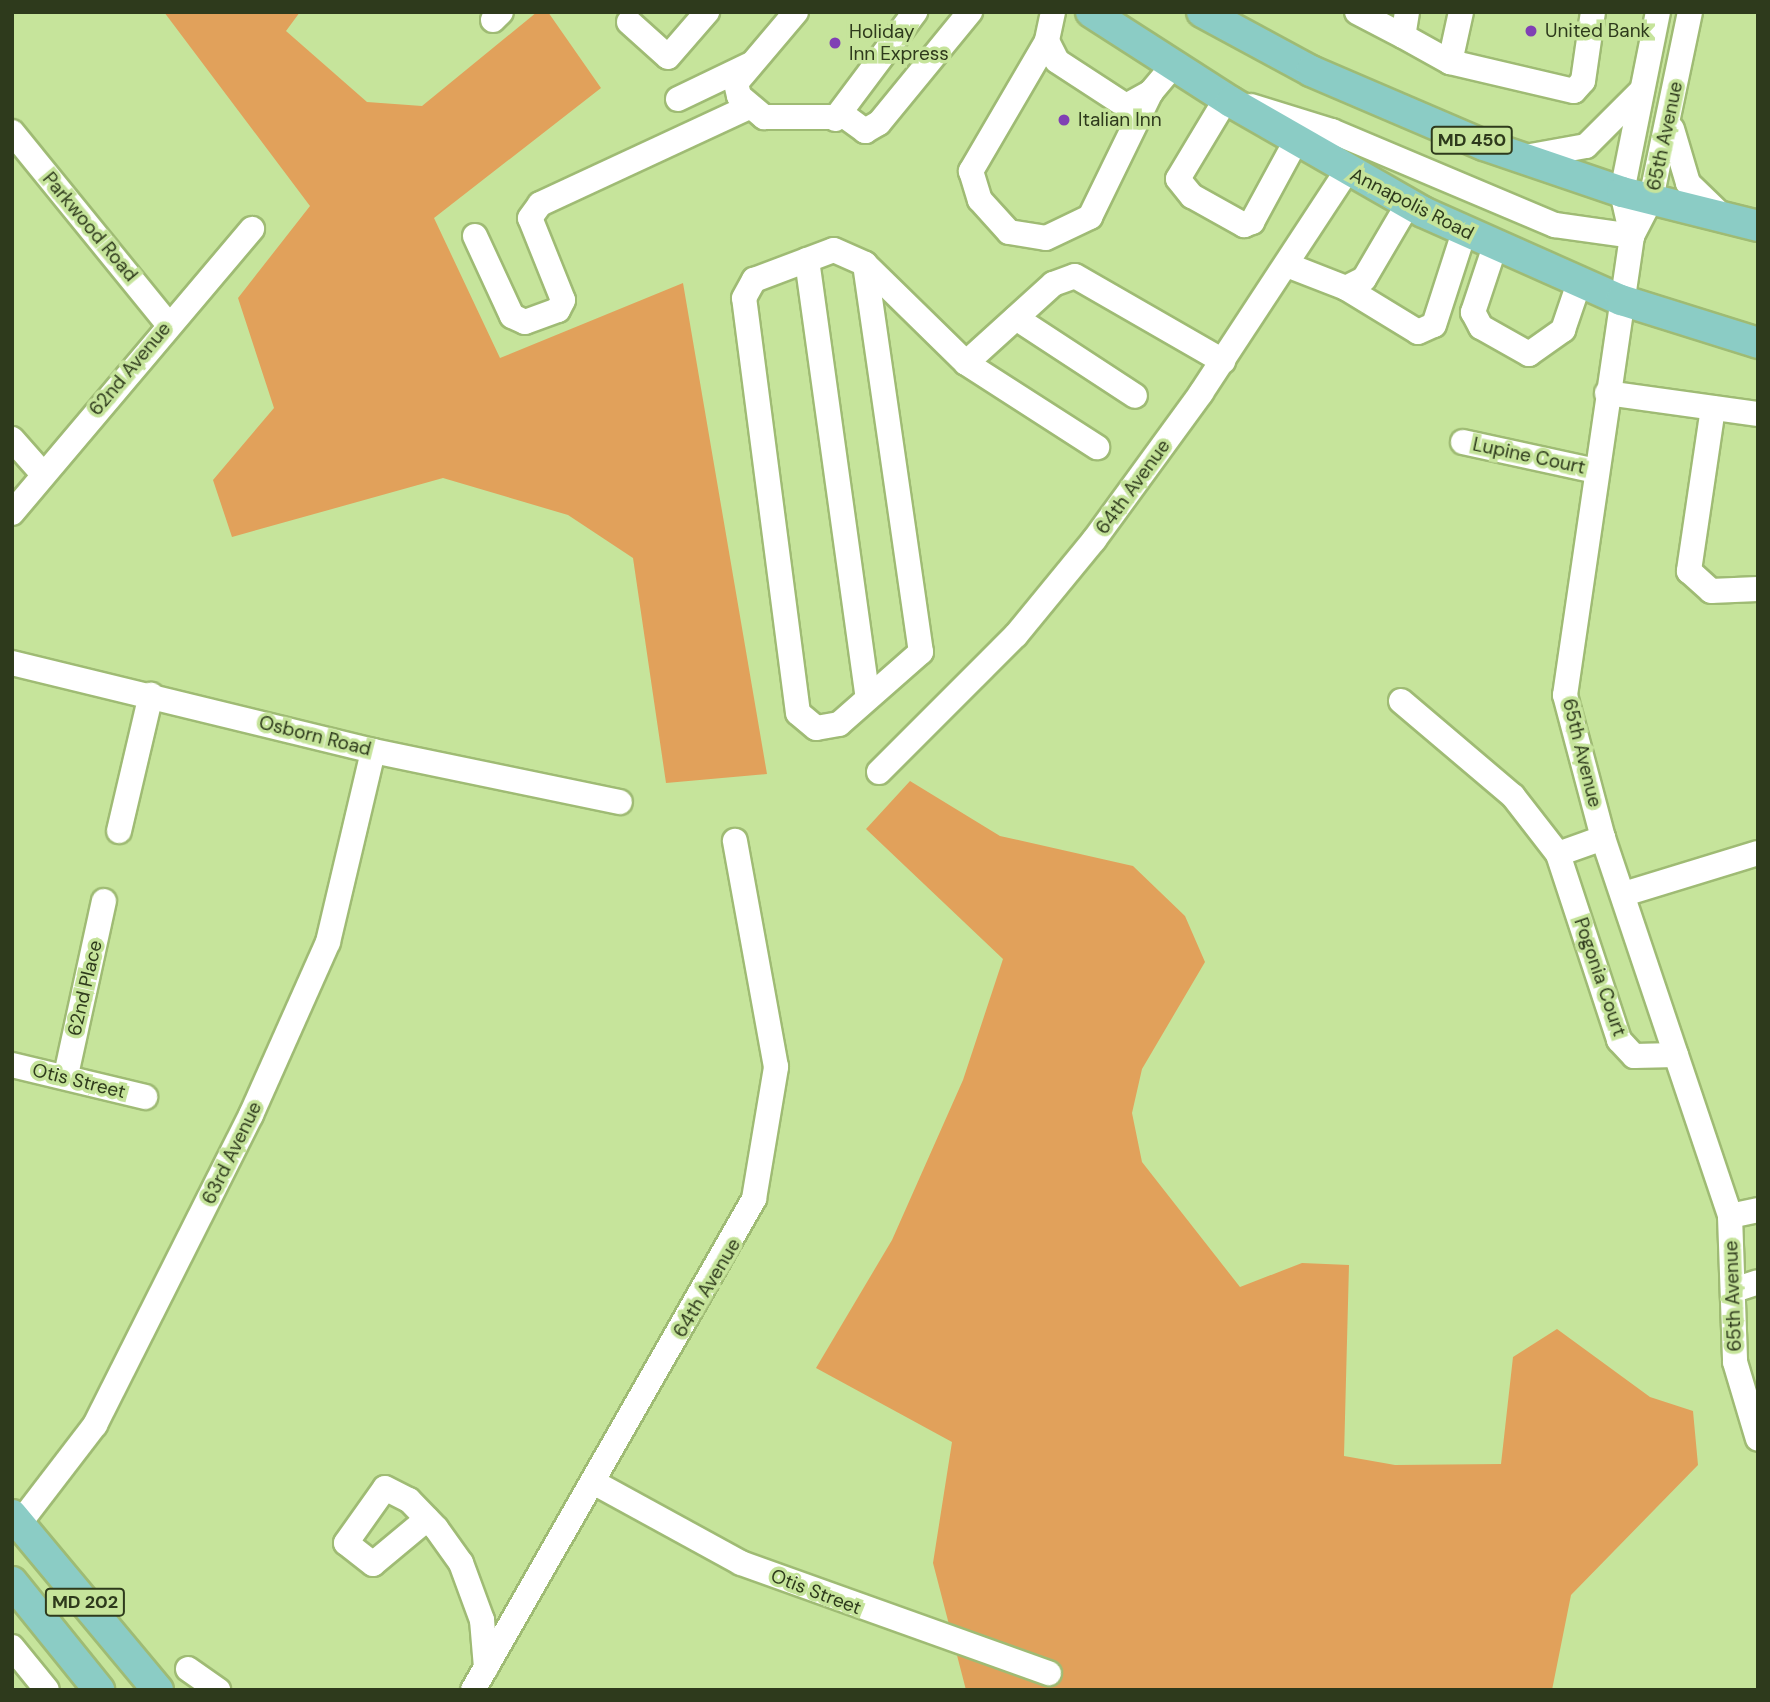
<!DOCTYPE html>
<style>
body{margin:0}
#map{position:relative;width:1770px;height:1702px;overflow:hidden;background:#c6e49b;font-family:"DM Sans",sans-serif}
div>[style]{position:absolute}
.green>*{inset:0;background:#e1a15b}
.roads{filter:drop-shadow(2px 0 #9fbb74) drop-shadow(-2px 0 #9fbb74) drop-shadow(0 2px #9fbb74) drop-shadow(0 -2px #9fbb74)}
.minor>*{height:24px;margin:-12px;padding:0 12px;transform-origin:12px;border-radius:12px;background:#fff}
.major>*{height:30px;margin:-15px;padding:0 15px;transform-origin:15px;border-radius:15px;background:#8bccc5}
.dots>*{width:19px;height:19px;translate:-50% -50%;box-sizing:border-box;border:4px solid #c6e49b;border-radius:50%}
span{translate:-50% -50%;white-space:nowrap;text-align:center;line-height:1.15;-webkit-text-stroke:7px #c6e49b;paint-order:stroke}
.shield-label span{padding:2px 5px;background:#c6e49b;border:2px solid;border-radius:5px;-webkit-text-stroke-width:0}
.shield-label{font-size:18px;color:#2e3a1c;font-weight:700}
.poi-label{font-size:19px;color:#2e3a1c}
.left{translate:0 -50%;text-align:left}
.street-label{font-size:19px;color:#2e3a1c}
.frame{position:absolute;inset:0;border:14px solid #2e3a1c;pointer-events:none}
</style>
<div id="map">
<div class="green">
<i style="clip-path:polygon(164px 12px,300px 12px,286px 31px,367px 102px,422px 106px,537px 12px,548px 12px,601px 88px,434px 218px,500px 358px,683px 283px,767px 774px,666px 783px,633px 558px,568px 515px,443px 478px,232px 537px,213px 480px,274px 408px,238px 298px,310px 206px)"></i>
<i style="clip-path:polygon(910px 781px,1000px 836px,1133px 866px,1185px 916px,1205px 962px,1142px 1069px,1132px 1113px,1142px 1162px,1240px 1287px,1302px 1263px,1349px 1265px,1344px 1456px,1395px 1465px,1501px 1464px,1513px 1357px,1557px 1329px,1650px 1397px,1693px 1411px,1698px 1465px,1571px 1595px,1552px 1690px,966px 1690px,933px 1563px,952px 1442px,816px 1368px,892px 1240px,963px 1080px,1003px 959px,866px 829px)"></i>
</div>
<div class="roads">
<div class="minor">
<i style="left:796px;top:12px;width:93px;rotate:130.2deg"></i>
<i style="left:736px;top:83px;width:13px;rotate:77deg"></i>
<i style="left:739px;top:96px;width:33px;rotate:40deg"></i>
<i style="left:764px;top:117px;width:82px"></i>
<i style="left:846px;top:117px;width:24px;rotate:36deg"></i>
<i style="left:865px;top:131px;width:16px;rotate:-30deg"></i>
<i style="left:879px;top:123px;width:144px;rotate:-50.7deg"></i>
<i style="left:1053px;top:12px;width:30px;rotate:102deg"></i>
<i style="left:1047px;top:41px;width:22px;rotate:63deg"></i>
<i style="left:1057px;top:61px;width:82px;rotate:33.1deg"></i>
<i style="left:1126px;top:106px;width:29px;rotate:-29deg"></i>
<i style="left:1151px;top:92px;width:34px;rotate:-50deg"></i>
<i style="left:1357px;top:12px;width:52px;rotate:27.6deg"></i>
<i style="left:1407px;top:12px;width:24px;rotate:99deg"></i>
<i style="left:1403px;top:36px;width:54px;rotate:29deg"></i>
<i style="left:1450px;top:62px;width:127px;rotate:13.2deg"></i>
<i style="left:1574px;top:91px;width:13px;rotate:-48deg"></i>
<i style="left:1583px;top:81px;width:70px;rotate:-81.8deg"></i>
<i style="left:1690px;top:12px;width:191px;rotate:101.8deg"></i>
<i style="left:1651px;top:199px;width:42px;rotate:117.2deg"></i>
<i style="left:1632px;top:236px;width:464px;rotate:98.3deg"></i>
<i style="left:1565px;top:695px;width:148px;rotate:75.1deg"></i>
<i style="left:1603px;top:838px;width:399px;rotate:71.4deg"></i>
<i style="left:1730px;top:1216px;width:146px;rotate:88deg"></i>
<i style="left:1735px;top:1362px;width:80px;rotate:73.4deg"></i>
<i style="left:493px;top:20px;width:11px;rotate:-45deg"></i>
<i style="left:629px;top:22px;width:52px;rotate:41.9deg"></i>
<i style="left:668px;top:57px;width:60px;rotate:-49.1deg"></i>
<i style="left:1047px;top:41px;width:151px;rotate:120.3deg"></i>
<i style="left:971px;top:171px;width:30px;rotate:73deg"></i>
<i style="left:980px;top:200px;width:43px;rotate:47.8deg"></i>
<i style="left:1009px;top:232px;width:37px;rotate:9deg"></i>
<i style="left:1046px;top:238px;width:49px;rotate:-25.5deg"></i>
<i style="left:1090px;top:217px;width:139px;rotate:-64deg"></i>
<i style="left:1450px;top:62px;width:51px;rotate:-77.6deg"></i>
<i style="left:678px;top:99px;width:79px;rotate:-25.6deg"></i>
<i style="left:1226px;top:99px;width:93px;rotate:121deg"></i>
<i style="left:1178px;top:179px;width:22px;rotate:51deg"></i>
<i style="left:1192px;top:196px;width:60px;rotate:29.1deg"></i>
<i style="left:1244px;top:225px;width:9px;rotate:-21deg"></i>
<i style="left:1252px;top:222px;width:92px;rotate:-61.5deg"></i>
<i style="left:1251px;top:106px;width:85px;rotate:17.2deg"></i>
<i style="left:1332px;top:131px;width:242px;rotate:22.9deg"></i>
<i style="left:1555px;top:225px;width:78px;rotate:8.1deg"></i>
<i style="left:835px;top:119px;width:134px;rotate:-53.2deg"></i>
<i style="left:1672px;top:129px;width:56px;rotate:73.5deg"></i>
<i style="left:1688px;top:183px;width:46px;rotate:44.1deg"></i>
<i style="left:12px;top:132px;width:246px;rotate:50.9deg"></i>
<i style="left:1525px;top:157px;width:62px;rotate:-10.2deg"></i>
<i style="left:1586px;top:146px;width:79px;rotate:-45deg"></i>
<i style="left:475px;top:236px;width:88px;rotate:65.2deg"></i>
<i style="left:512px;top:316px;width:14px;rotate:25deg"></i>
<i style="left:525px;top:322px;width:35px;rotate:-20deg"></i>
<i style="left:558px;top:310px;width:11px;rotate:-63deg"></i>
<i style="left:563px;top:300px;width:88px;rotate:-111.9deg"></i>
<i style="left:530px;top:218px;width:17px;rotate:-54deg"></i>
<i style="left:540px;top:204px;width:230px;rotate:-24.9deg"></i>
<i style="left:1632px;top:236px;width:45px;rotate:-102.8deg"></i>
<i style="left:1622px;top:192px;width:184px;rotate:-78.7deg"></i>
<i style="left:1495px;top:246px;width:70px;rotate:108.4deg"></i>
<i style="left:1473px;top:312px;width:17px;rotate:62deg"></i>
<i style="left:1481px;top:327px;width:55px;rotate:29.4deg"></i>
<i style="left:1529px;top:354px;width:42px;rotate:-35.2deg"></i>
<i style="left:1563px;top:330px;width:50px;rotate:-71.2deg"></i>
<i style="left:807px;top:260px;width:442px;rotate:82.1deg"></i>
<i style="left:865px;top:264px;width:392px;rotate:81.8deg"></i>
<i style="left:921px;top:652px;width:109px;rotate:138.7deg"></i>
<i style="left:839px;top:724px;width:23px;rotate:170deg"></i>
<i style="left:816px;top:728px;width:23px;rotate:-140deg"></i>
<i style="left:798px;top:713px;width:418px;rotate:-97.4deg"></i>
<i style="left:744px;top:298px;width:21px;rotate:-61deg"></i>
<i style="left:754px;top:280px;width:85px;rotate:-20.6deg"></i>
<i style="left:834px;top:250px;width:34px;rotate:24deg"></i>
<i style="left:865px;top:264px;width:141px;rotate:44.4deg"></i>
<i style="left:966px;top:363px;width:118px;rotate:-42.2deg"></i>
<i style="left:1053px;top:284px;width:23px;rotate:-20deg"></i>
<i style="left:1075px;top:276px;width:171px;rotate:29.9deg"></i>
<i style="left:1287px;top:265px;width:63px;rotate:21.3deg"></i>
<i style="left:1346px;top:288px;width:20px;rotate:-27deg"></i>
<i style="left:1364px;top:279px;width:87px;rotate:-59.6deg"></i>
<i style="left:1346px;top:288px;width:84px;rotate:31.4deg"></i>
<i style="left:1418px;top:332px;width:17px;rotate:-24deg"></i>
<i style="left:1434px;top:325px;width:98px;rotate:-72.1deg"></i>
<i style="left:1016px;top:318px;width:142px;rotate:33.2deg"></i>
<i style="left:966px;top:363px;width:156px;rotate:32.7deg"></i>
<i style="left:1607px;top:393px;width:152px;rotate:7.9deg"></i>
<i style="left:1713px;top:408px;width:165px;rotate:98.4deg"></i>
<i style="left:1689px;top:571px;width:30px;rotate:42deg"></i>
<i style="left:1711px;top:591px;width:47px;rotate:-2.4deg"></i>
<i style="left:12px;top:439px;width:47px;rotate:48.5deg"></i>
<i style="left:1463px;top:442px;width:136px;rotate:12.3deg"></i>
<i style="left:12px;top:513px;width:372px;rotate:-49.8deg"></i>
<i style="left:12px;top:663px;width:372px;rotate:13.7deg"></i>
<i style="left:373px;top:751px;width:252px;rotate:11.7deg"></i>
<i style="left:1401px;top:701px;width:147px;rotate:40.3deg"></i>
<i style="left:1513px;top:796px;width:73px;rotate:52.2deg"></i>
<i style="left:1558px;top:854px;width:196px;rotate:71.8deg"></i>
<i style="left:1619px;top:1040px;width:22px;rotate:47deg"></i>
<i style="left:1634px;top:1056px;width:42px;rotate:-1.4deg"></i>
<i style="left:879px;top:772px;width:194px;rotate:-45deg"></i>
<i style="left:1016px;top:635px;width:123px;rotate:-50.6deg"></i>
<i style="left:1094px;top:540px;width:182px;rotate:-53.9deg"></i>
<i style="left:1201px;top:393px;width:266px;rotate:-56.7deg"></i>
<i style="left:119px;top:831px;width:140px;rotate:-76.8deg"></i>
<i style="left:1558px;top:854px;width:48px;rotate:-19.6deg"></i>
<i style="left:1624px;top:894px;width:140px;rotate:-17deg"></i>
<i style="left:12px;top:1065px;width:137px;rotate:13.5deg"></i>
<i style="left:66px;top:1075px;width:178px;rotate:-77.7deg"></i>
<i style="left:1730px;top:1216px;width:29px;rotate:-12deg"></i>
<i style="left:1734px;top:1290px;width:25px;rotate:-18deg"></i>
<i style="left:595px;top:1483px;width:166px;rotate:28.7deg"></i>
<i style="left:741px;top:1563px;width:327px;rotate:19.7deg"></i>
<i style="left:427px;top:1519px;width:70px;rotate:140.2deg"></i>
<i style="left:373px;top:1564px;width:34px;rotate:-142deg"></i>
<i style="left:346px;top:1543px;width:67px;rotate:-54.7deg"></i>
<i style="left:385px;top:1488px;width:27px;rotate:27deg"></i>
<i style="left:409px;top:1500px;width:39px;rotate:46deg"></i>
<i style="left:436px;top:1528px;width:43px;rotate:54.5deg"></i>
<i style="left:461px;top:1563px;width:61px;rotate:69.8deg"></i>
<i style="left:482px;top:1620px;width:48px;rotate:85.2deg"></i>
<i style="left:19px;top:1524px;width:125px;rotate:-52.5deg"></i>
<i style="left:95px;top:1425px;width:347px;rotate:-63.3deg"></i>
<i style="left:251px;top:1115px;width:189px;rotate:-66deg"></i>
<i style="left:328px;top:942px;width:196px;rotate:-76.7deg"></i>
<i style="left:12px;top:1647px;width:55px;rotate:50.9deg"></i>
<i style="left:188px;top:1669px;width:37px;rotate:35deg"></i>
<i style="left:473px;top:1690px;width:566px;rotate:-60.22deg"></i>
<i style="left:754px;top:1199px;width:134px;rotate:-80.5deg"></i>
<i style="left:776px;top:1067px;width:230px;rotate:-100.3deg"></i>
</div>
<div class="major">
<i style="left:1091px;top:12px;width:166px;rotate:32.7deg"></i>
<i style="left:1231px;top:102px;width:221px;rotate:29.8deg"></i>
<i style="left:1423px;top:212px;width:217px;rotate:24deg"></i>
<i style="left:1621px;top:300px;width:144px;rotate:17.4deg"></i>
<i style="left:1202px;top:12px;width:124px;rotate:28.4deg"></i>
<i style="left:1311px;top:71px;width:188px;rotate:23.2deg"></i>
<i style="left:1484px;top:145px;width:146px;rotate:18.8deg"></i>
<i style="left:1622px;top:192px;width:140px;rotate:14deg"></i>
<i style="left:12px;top:1515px;width:228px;rotate:50.2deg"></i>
<i style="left:12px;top:1582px;width:139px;rotate:51.1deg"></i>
</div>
</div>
<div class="dots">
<i style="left:1531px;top:31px;background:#8040b4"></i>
<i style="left:835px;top:43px;background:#8040b4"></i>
<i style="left:1064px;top:120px;background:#8040b4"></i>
</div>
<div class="shield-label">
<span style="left:1472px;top:140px">MD 450</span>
<span style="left:85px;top:1602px">MD 202</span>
</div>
<div class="poi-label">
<span class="left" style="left:1545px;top:31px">United Bank</span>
<span class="left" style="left:849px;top:43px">Holiday<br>Inn Express</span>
<span class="left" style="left:1078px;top:120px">Italian Inn</span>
</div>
<div class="street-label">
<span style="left:1665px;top:136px;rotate:-78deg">65th Avenue</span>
<span style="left:1412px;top:204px;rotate:27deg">Annapolis Road</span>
<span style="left:90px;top:227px;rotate:50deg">Parkwood Road</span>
<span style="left:130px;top:369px;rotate:-50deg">62nd Avenue</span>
<span style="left:1529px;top:456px;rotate:12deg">Lupine Court</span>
<span style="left:1133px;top:487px;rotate:-54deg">64th Avenue</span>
<span style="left:315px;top:736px;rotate:14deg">Osborn Road</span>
<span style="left:1582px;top:753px;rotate:76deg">65th Avenue</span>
<span style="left:1600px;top:977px;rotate:71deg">Pogonia Court</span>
<span style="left:85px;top:988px;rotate:-77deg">62nd Place</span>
<span style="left:79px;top:1081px;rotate:14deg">Otis Street</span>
<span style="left:232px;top:1153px;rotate:-64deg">63rd Avenue</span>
<span style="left:707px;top:1288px;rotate:-59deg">64th Avenue</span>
<span style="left:1733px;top:1296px;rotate:-92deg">65th Avenue</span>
<span style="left:816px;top:1592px;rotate:21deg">Otis Street</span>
</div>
<div class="frame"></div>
</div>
